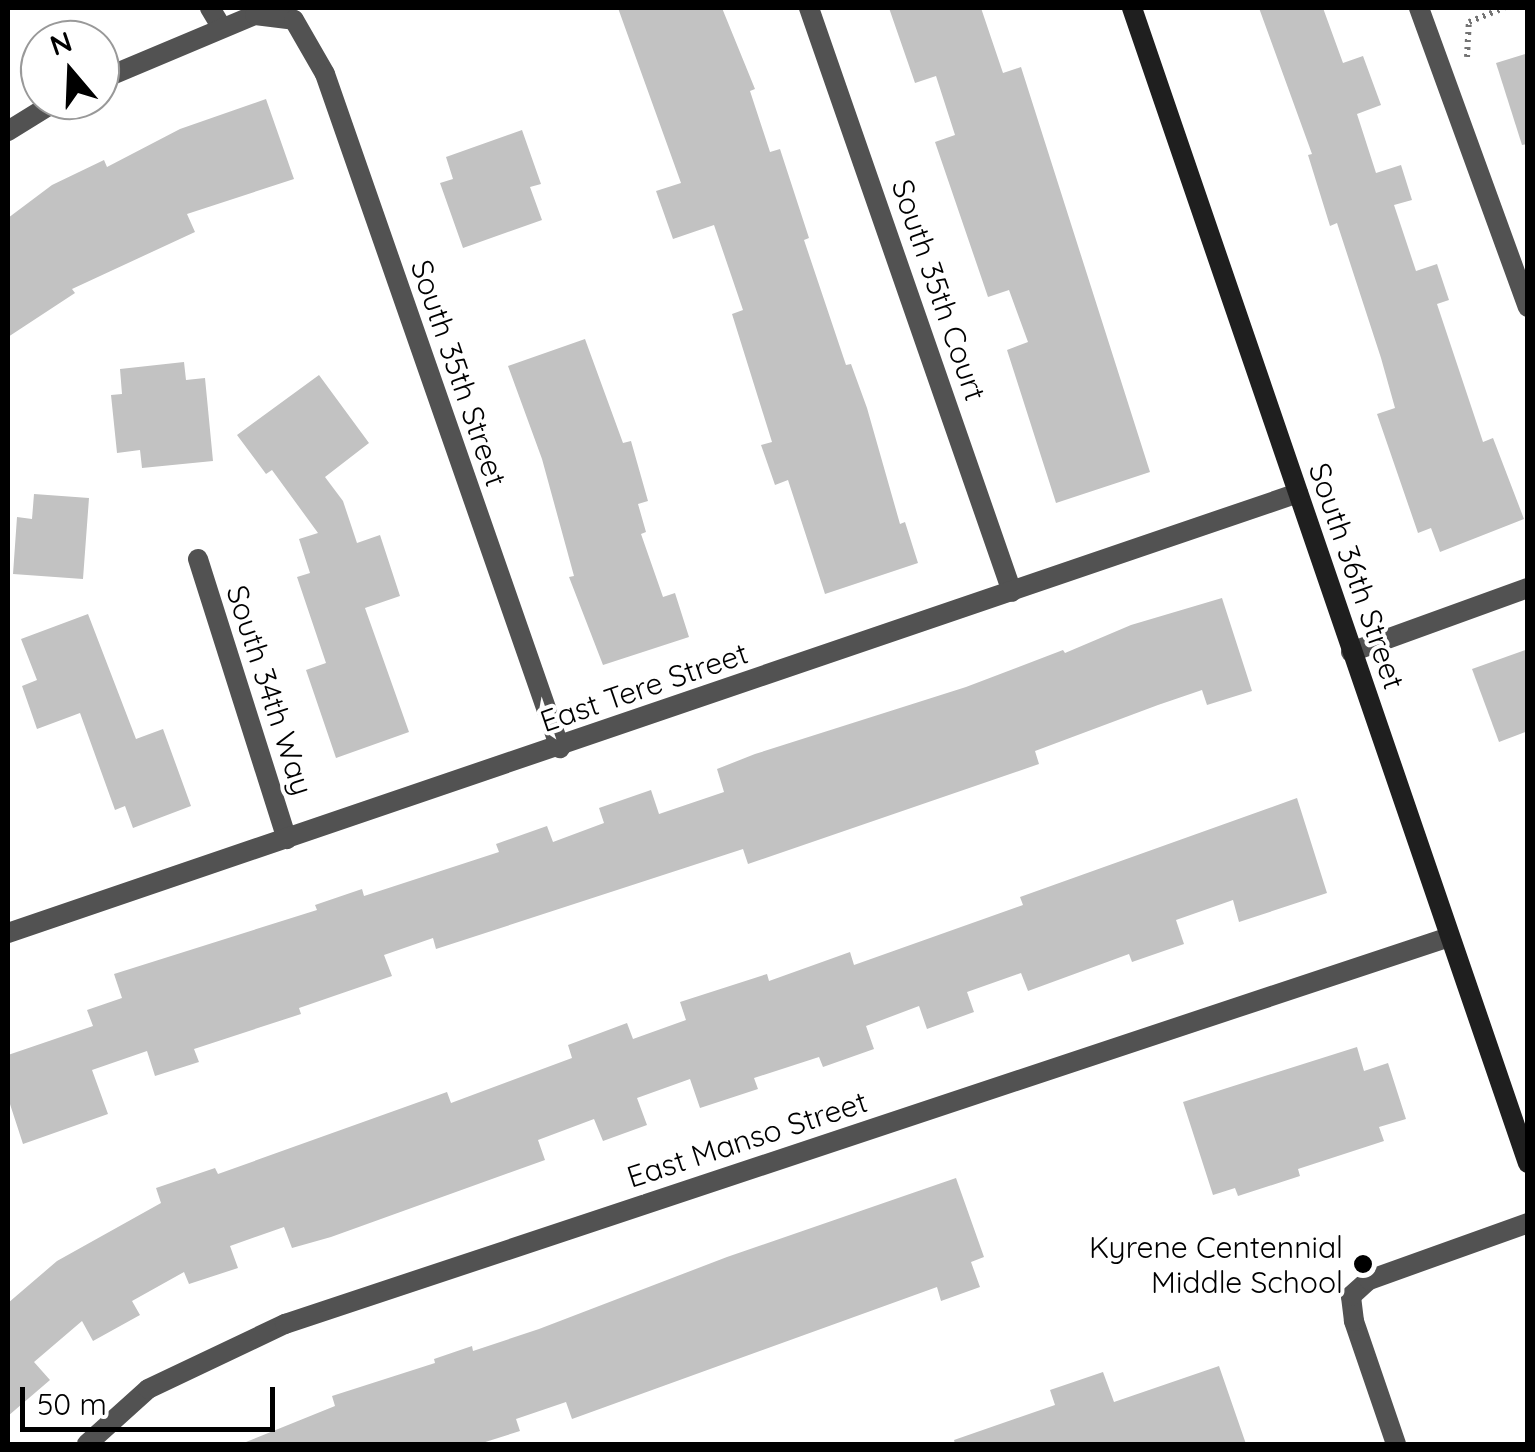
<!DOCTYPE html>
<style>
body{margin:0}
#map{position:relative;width:1535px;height:1452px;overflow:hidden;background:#fff;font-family:Quicksand,sans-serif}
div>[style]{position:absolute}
.building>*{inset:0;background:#c2c2c2}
.path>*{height:6px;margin-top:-3px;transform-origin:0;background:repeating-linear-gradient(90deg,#747474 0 2.5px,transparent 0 7.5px)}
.lane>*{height:20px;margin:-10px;padding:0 10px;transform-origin:10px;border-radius:10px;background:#525252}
.street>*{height:20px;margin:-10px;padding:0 10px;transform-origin:10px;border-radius:10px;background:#525252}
.secondary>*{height:20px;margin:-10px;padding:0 10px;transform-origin:10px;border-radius:10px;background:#1f1f1f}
.dots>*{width:28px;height:28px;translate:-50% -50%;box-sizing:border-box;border:5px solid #fff;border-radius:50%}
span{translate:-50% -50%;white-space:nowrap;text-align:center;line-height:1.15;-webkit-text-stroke:8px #fff;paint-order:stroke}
.street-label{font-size:30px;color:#000}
.poi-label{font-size:30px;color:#000}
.right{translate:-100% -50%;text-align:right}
.frame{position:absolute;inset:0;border:10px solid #000;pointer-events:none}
.north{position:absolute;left:20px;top:20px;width:100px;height:100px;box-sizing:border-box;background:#fff;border:2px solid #999;border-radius:50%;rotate:341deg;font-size:28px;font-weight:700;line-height:40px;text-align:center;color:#000}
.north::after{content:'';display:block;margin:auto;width:35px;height:45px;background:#000;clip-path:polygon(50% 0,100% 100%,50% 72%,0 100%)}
.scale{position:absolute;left:20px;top:1387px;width:255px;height:45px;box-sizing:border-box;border:5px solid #000;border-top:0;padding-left:12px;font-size:30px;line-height:35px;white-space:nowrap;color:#000;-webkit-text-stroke:8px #fff;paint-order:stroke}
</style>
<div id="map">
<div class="building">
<i style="clip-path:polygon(618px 8px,722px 8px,755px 89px,750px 91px,770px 152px,780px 149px,809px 238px,804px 240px,846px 365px,851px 364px,867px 408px,900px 524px,905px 522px,918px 563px,825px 594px,788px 480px,775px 485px,761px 445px,772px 442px,732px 314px,743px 310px,714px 225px,673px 239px,656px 191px,681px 183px)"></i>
<i style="clip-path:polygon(889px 8px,981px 8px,1003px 73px,1021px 67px,1150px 472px,1056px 503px,1007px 350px,1028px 342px,1009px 290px,988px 297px,935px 142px,955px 135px,936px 76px,915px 83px)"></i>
<i style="clip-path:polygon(1259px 8px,1323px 8px,1343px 63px,1363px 56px,1381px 105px,1357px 114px,1376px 173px,1401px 165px,1412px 200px,1394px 205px,1416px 271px,1437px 264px,1449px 300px,1437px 304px,1483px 442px,1493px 438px,1524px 519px,1440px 552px,1431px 528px,1418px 533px,1377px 414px,1395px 408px,1381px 358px,1337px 223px,1330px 226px,1308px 155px,1312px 154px)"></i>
<i style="clip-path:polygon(1528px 53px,1528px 144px,1522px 145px,1496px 63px)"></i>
<i style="clip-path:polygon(266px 99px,294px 179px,187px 214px,195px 232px,72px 289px,75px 293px,8px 337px,8px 218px,52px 185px,104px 160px,107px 167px,180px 129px)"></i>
<i style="clip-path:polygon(522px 130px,541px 184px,530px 187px,542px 220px,463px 248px,440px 183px,453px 179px,446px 157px)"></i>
<i style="clip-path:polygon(585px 339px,623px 443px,631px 441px,648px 501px,638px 504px,646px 532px,641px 534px,663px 597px,675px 593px,689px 637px,603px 665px,569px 577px,574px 576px,542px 459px,508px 366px)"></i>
<i style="clip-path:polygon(184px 362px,186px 380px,205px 378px,213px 461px,142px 468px,140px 450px,117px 453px,111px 395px,122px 394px,120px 369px)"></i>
<i style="clip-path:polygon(319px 375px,369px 443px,325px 477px,343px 501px,357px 543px,380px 535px,400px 596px,365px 608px,409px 732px,336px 758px,306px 670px,326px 663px,297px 577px,310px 573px,299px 539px,318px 533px,272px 470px,266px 474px,237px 435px)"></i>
<i style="clip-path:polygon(34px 494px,89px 498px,83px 579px,13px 574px,17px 517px,32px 519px)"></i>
<i style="clip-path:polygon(1222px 598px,1252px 691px,1207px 705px,1202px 690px,1158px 705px,1035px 751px,1039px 764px,748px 864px,743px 849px,436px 949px,433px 938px,384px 955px,392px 976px,299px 1008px,301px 1014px,194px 1049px,199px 1062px,155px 1076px,147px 1051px,92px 1070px,108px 1114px,23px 1144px,8px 1098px,8px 1055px,93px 1026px,87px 1010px,122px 998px,114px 974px,317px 910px,315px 905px,362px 889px,364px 896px,499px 852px,496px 844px,547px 826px,553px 842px,604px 823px,599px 808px,651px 790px,659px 814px,724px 792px,717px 769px,755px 754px,966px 687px,1063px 650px,1065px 653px,1131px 625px)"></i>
<i style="clip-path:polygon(88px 614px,136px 739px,163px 729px,191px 806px,133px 828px,125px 806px,115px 810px,80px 713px,37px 729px,22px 686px,37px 680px,21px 639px)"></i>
<i style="clip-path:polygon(1528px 649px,1528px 731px,1499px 742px,1472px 669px)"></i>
<i style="clip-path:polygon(1297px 798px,1327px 893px,1239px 922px,1233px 900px,1176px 920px,1184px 944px,1132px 962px,1129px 954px,1028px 991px,1021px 973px,967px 992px,974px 1012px,927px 1029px,919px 1006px,866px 1026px,874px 1049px,823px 1067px,819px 1057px,754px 1078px,758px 1089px,700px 1108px,690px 1079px,637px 1098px,647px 1125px,603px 1141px,594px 1119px,538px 1140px,545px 1160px,331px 1237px,292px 1248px,284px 1227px,230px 1246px,238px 1268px,189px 1284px,184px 1272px,132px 1301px,140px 1315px,93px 1341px,82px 1321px,34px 1362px,50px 1380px,8px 1416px,8px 1303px,57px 1261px,161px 1203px,156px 1188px,215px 1168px,218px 1174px,447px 1092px,451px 1103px,572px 1058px,568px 1045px,627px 1023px,633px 1039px,686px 1020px,680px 1002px,767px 974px,769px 981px,850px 952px,854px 965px,1023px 905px,1020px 897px)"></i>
<i style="clip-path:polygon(1357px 1047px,1364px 1071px,1388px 1063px,1406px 1119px,1379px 1127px,1384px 1141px,1298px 1169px,1300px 1176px,1238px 1196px,1235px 1188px,1213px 1195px,1183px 1102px)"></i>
<i style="clip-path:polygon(956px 1178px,984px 1257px,971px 1262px,980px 1287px,941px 1301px,937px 1287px,572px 1419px,566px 1402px,516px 1419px,520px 1431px,479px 1444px,241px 1444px,335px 1406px,332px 1396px,435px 1363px,434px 1359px,472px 1346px,473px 1351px,539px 1329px,727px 1257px)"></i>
<i style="clip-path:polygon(1219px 1366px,1246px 1444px,955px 1444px,954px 1440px,1055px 1405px,1050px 1390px,1103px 1372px,1114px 1402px)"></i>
</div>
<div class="path">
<i style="left:1467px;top:57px;width:35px;rotate:-87deg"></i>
<i style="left:1469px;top:22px;width:38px;rotate:-22deg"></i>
</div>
<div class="lane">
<i style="left:210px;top:8px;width:21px;rotate:59deg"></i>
<i style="left:1396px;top:1444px;width:130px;rotate:-108.9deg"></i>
<i style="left:1354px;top:1321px;width:25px;rotate:-97deg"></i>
<i style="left:1351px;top:1296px;width:24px;rotate:-42deg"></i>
<i style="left:1369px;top:1280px;width:169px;rotate:-19.7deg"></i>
</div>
<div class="street">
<i style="left:809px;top:8px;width:618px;rotate:70.83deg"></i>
<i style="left:1419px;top:8px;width:318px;rotate:70deg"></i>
<i style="left:100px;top:80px;width:168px;rotate:-22.8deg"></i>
<i style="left:255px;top:15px;width:39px;rotate:7deg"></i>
<i style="left:294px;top:20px;width:62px;rotate:60.1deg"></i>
<i style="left:325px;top:74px;width:714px;rotate:70.78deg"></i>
<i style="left:8px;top:131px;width:59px;rotate:-31.8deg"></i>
<i style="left:198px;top:559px;width:294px;rotate:72.4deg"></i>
<i style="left:1351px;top:652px;width:188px;rotate:-19.9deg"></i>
<i style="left:8px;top:933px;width:1363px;rotate:-18.83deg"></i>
<i style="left:87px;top:1444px;width:82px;rotate:-42deg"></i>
<i style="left:148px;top:1389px;width:152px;rotate:-25.4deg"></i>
<i style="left:285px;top:1324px;width:1227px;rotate:-18.39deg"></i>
</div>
<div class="secondary">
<i style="left:1132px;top:8px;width:1221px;rotate:71.08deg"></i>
</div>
<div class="dots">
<i style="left:1363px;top:1264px;background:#000"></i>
</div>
<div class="street-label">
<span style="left:939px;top:290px;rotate:71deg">South 35th Court</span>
<span style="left:459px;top:373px;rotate:71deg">South 35th Street</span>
<span style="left:1357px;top:576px;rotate:71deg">South 36th Street</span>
<span style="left:644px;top:687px;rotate:-19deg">East Tere Street</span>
<span style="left:270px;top:690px;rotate:72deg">South 34th Way</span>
<span style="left:747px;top:1139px;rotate:-18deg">East Manso Street</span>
</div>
<div class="poi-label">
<span class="right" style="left:1343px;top:1264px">Kyrene Centennial<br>Middle School</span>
</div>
<div class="frame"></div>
<div class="north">N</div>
<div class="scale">50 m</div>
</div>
